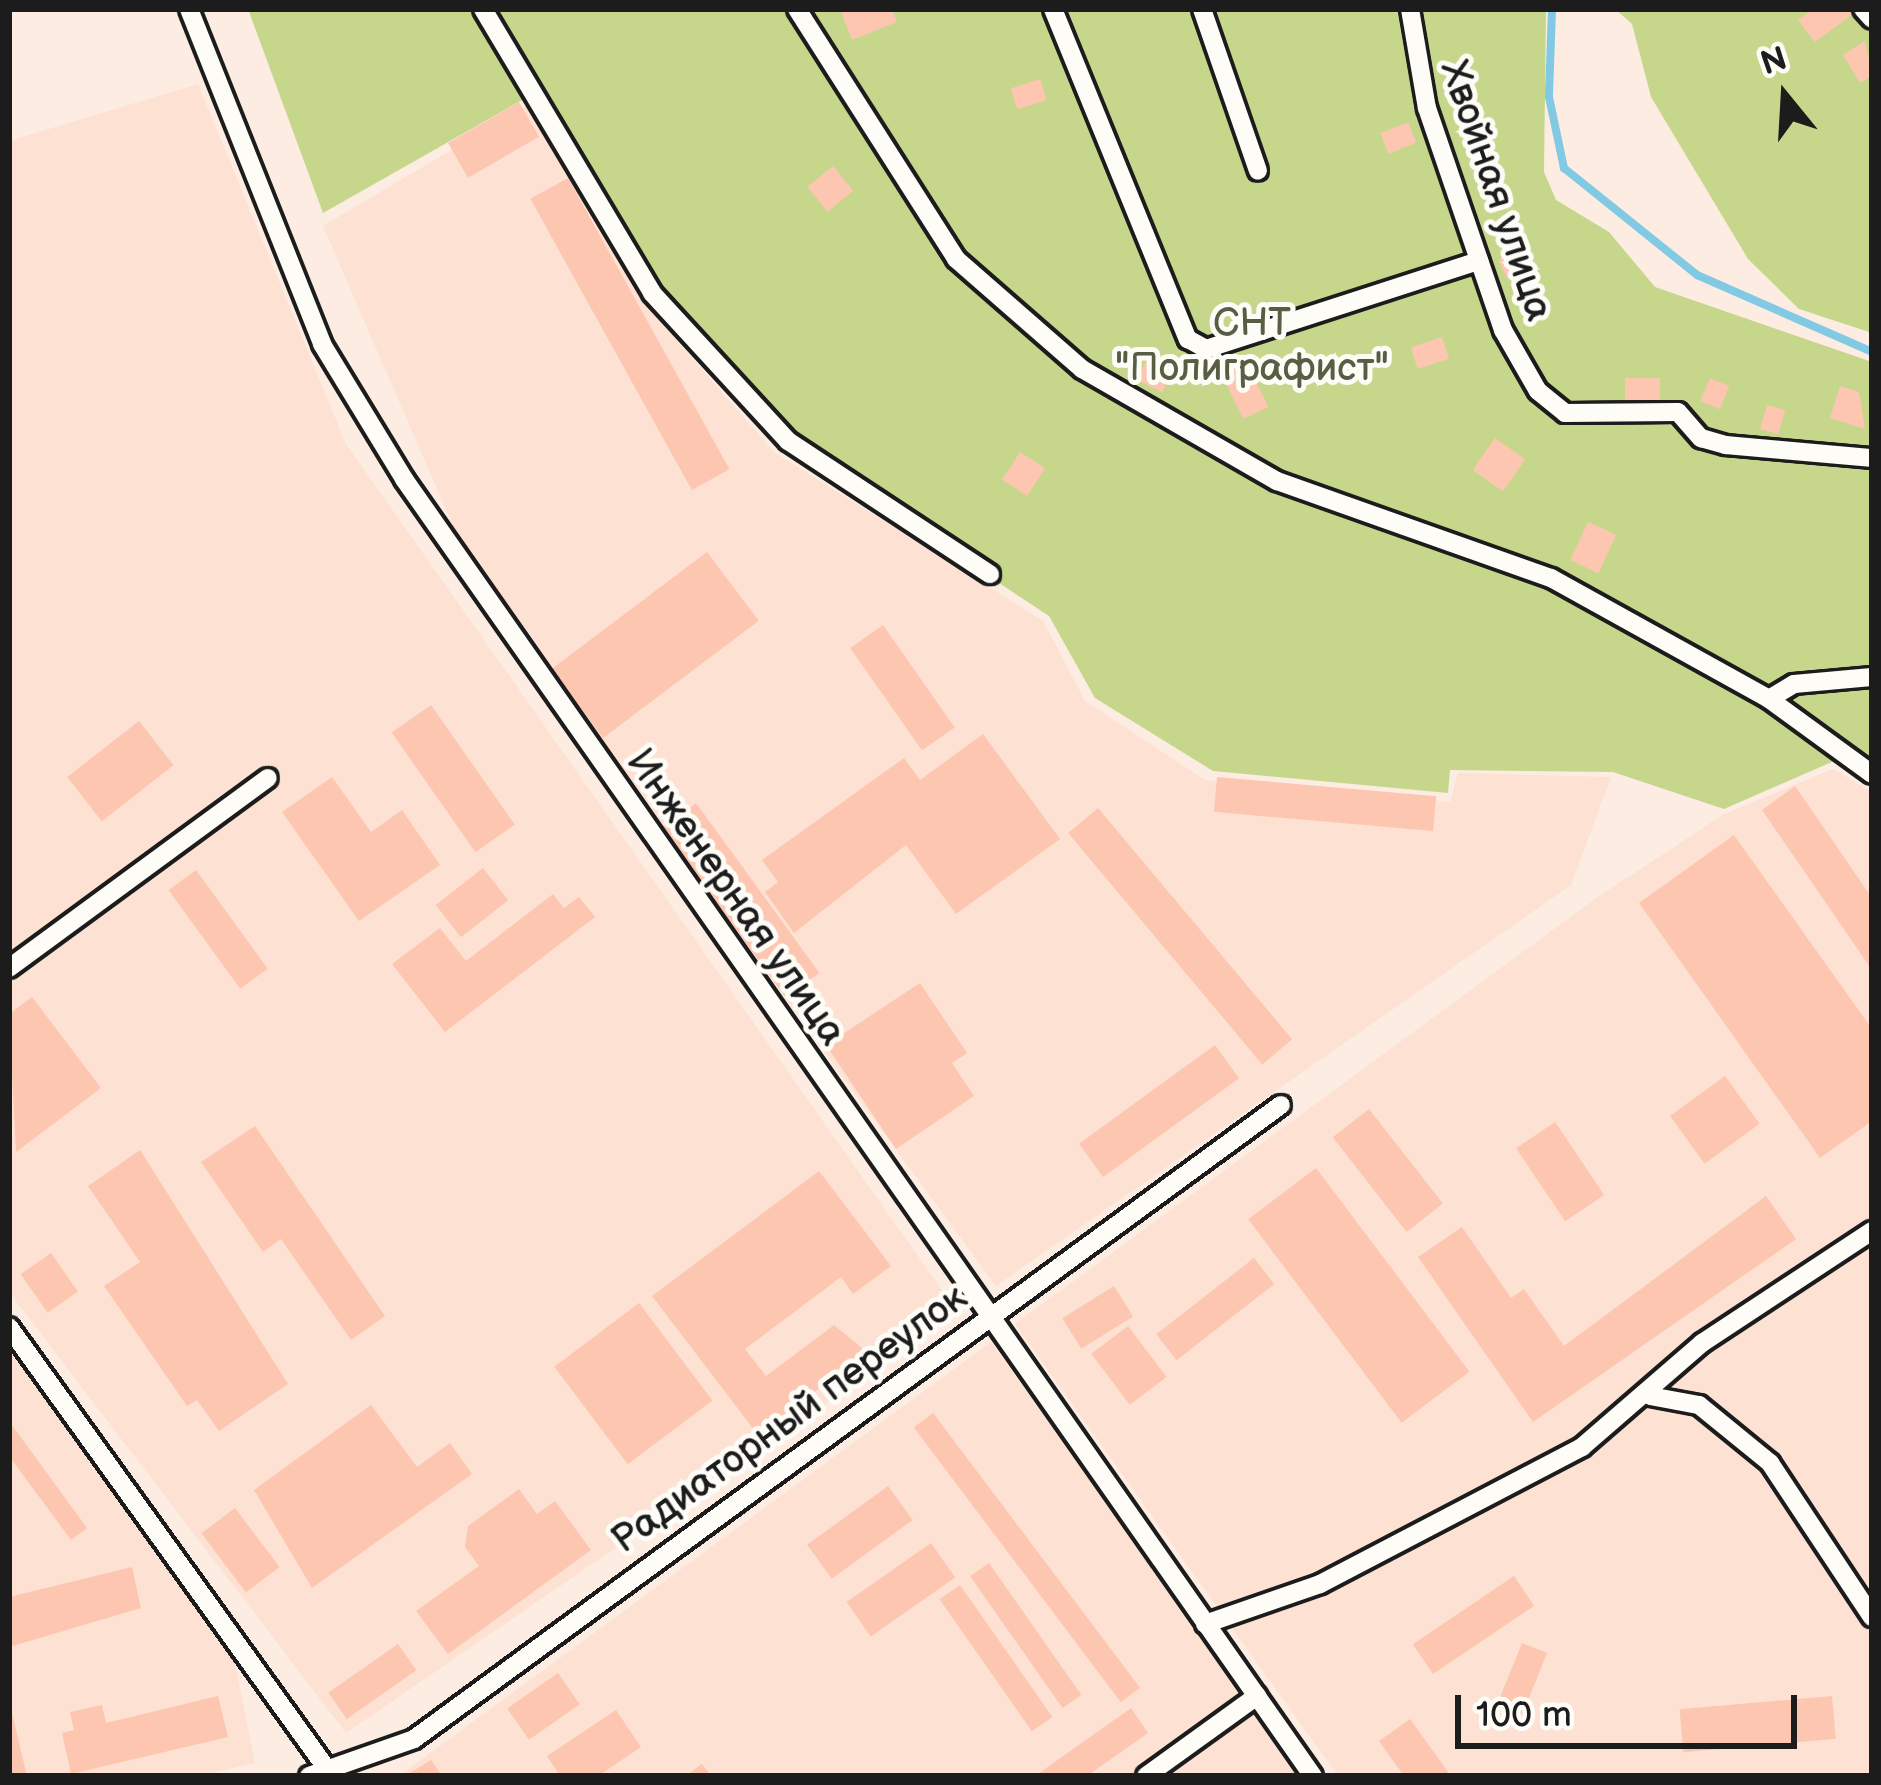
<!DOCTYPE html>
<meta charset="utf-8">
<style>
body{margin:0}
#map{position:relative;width:1881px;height:1785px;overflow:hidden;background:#fdece2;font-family:"Balsamiq Sans",sans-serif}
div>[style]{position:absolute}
.built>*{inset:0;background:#fde1d3}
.green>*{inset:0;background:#c6d78c}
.stream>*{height:8px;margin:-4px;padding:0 4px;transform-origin:4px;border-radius:4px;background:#82cae3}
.building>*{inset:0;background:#fdc6b0;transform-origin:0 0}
.roads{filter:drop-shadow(3px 0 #1c1c1c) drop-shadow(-3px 0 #1c1c1c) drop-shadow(0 3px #1c1c1c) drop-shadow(0 -3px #1c1c1c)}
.street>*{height:18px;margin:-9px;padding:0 9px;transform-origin:9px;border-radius:9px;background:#fdfcf7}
span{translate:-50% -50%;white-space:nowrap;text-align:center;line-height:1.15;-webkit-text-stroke:10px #fdfcf7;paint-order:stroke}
.street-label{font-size:39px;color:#1c1c1c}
.park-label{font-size:39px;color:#585d43}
.frame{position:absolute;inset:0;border:12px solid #1c1c1c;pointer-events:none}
.north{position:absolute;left:1725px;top:36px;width:120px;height:120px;-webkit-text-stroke:9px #fdfcf7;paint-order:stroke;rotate:342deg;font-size:33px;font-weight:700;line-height:48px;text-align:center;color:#1c1c1c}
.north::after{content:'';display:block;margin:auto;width:42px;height:54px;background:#1c1c1c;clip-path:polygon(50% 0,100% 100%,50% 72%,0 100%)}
.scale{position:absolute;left:1455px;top:1695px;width:342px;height:54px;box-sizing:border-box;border:6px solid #1c1c1c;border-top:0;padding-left:15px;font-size:36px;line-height:42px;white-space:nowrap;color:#1c1c1c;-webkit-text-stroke:9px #fdfcf7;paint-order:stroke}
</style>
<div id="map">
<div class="built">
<i style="clip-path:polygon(198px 84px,346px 444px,958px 1313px,346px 1733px,9px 1292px,9px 141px)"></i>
<i style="clip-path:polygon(528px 105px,677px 341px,774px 452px,1043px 621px,1085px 701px,1205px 780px,1450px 802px,1458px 773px,1611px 777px,1571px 885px,996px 1286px,473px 572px,323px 226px)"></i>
<i style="clip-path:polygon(1833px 769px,1872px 792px,1872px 1776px,1338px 1776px,1015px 1324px,1595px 899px,1724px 814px)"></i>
<i style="clip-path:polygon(991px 1342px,1304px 1776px,405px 1776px,403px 1773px)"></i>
<i style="clip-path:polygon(9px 1345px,228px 1627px,255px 1763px,198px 1776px,9px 1776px)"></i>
</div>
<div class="green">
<i style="clip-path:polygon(248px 9px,1546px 9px,1544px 172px,1556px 200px,1609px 232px,1655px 287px,1872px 362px,1872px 783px,1834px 761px,1724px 809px,1613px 772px,1450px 770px,1448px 793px,1213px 771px,1095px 698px,1049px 616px,779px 438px,683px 339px,531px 95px,323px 213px)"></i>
<i style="clip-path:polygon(1615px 9px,1872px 9px,1872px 333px,1799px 309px,1748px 259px,1651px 97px,1632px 24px)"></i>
</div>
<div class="stream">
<i style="left:1552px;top:9px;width:88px;rotate:92deg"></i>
<i style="left:1549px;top:97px;width:73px;rotate:78.1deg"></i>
<i style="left:1564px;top:168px;width:171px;rotate:38.8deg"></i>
<i style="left:1697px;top:275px;width:191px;rotate:23.7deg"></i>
</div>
<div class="building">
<i style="clip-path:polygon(840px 9px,892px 9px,897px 22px,852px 40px)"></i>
<i style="clip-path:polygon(1813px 9px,1849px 9px,1853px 14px,1815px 42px,1798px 20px)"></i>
<i style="clip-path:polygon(1865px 41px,1872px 75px,1860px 83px,1843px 55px)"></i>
<i style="left:1040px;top:79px;width:22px;height:31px;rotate:72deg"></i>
<i style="left:519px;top:102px;width:40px;height:82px;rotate:60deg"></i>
<i style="left:1408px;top:122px;width:22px;height:30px;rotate:68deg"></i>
<i style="left:833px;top:166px;width:32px;height:33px;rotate:51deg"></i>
<i style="left:568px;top:178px;width:333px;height:43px;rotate:61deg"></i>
<i style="left:1524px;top:248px;width:20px;height:28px;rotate:66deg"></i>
<i style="left:1442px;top:337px;width:23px;height:33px;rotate:72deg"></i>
<i style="left:1146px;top:361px;width:28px;height:21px;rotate:26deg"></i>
<i style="left:1246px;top:361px;width:51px;height:28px;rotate:64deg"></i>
<i style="left:1625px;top:378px;width:35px;height:23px"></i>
<i style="left:1710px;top:378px;width:21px;height:25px;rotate:23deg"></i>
<i style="clip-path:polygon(1840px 386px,1859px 392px,1865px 429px,1830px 418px)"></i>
<i style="left:1767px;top:405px;width:19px;height:25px;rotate:16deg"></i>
<i style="left:1495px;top:438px;width:37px;height:39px;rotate:35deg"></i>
<i style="left:1020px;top:452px;width:30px;height:33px;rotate:33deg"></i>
<i style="left:1588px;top:522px;width:31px;height:42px;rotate:25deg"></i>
<i style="left:707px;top:552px;width:86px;height:195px;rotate:53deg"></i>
<i style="left:883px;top:625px;width:125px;height:40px;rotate:55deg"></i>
<i style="left:431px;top:705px;width:146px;height:48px;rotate:55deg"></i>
<i style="left:139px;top:721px;width:56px;height:91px;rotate:52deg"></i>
<i style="clip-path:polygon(983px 734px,1060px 839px,956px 914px,906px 845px,794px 933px,765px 892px,778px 882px,762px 860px,904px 758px,920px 780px)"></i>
<i style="clip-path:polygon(332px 777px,371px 832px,402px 810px,440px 865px,359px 921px,282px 812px)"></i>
<i style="left:1217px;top:777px;width:220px;height:35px;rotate:5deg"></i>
<i style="clip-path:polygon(1795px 786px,1872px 898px,1872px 970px,1762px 810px)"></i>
<i style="left:696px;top:803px;width:210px;height:42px;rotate:54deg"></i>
<i style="left:1098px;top:808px;width:302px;height:39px;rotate:50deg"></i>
<i style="clip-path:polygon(1734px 835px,1872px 1029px,1872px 1121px,1820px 1158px,1639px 903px)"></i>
<i style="left:483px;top:868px;width:41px;height:60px;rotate:52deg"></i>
<i style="left:196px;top:870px;width:122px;height:34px;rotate:54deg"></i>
<i style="clip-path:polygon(553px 894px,564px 908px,579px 897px,595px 917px,445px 1032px,392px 964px,440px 928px,466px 961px)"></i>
<i style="clip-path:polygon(920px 983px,967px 1053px,952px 1063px,974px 1096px,896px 1149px,826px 1045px)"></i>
<i style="clip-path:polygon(32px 997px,101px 1088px,16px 1152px,9px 1014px)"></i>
<i style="left:1215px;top:1045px;width:41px;height:168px;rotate:54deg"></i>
<i style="left:1725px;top:1076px;width:59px;height:68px;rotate:54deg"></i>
<i style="left:1369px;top:1109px;width:120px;height:46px;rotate:52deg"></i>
<i style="left:1555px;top:1122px;width:88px;height:47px;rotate:56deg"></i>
<i style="clip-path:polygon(255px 1126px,385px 1316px,351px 1340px,281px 1239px,263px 1252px,201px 1162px)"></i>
<i style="clip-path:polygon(140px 1150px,288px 1384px,219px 1431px,197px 1400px,187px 1406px,104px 1286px,140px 1262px,88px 1186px)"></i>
<i style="left:1316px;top:1168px;width:255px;height:85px;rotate:53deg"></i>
<i style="clip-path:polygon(819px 1171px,891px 1266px,853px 1294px,841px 1277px,745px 1349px,766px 1376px,834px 1325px,867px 1352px,758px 1435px,652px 1296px)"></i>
<i style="clip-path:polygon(1766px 1196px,1796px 1239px,1533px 1422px,1418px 1257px,1462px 1227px,1511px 1298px,1524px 1289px,1564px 1346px)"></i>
<i style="left:51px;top:1253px;width:47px;height:37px;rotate:55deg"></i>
<i style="left:1254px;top:1258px;width:33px;height:124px;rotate:52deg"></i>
<i style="left:1114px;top:1286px;width:36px;height:61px;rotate:58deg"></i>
<i style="left:639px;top:1303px;width:122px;height:106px;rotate:53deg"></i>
<i style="left:1128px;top:1326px;width:64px;height:46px;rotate:53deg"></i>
<i style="clip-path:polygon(371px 1405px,417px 1467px,450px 1443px,472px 1474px,312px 1588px,254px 1490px)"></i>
<i style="left:933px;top:1413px;width:344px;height:24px;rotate:53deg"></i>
<i style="clip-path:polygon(9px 1421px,87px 1528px,71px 1540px,9px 1456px)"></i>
<i style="left:888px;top:1486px;width:42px;height:100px;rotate:54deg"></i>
<i style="clip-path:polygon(519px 1489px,537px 1514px,555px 1501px,591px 1550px,448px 1654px,416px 1611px,479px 1566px,465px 1547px,468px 1526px)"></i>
<i style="left:235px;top:1508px;width:74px;height:42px;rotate:53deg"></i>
<i style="left:931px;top:1543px;width:42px;height:103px;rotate:55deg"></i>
<i style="left:989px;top:1563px;width:161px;height:23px;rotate:55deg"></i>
<i style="clip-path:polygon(132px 1567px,141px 1608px,9px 1647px,9px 1597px)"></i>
<i style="left:1514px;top:1576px;width:36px;height:122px;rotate:56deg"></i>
<i style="left:960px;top:1585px;width:161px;height:25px;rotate:55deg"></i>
<i style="left:1522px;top:1643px;width:27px;height:66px;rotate:22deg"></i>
<i style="left:398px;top:1644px;width:32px;height:85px;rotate:55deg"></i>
<i style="left:558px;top:1673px;width:38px;height:62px;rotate:55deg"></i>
<i style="clip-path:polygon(218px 1696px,228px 1737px,71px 1774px,62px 1733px,74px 1730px,70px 1712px,102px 1705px,106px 1723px)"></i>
<i style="left:1832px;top:1696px;width:43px;height:153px;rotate:85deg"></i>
<i style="clip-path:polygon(1131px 1708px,1148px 1733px,1087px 1776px,1035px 1776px)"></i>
<i style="clip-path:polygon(9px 1709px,11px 1709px,27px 1776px,9px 1776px)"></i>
<i style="clip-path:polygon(616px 1710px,641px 1747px,598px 1776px,560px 1776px,547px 1756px)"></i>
<i style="clip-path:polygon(1410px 1719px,1451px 1776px,1404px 1776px,1379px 1741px)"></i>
<i style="clip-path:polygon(431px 1760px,442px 1776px,405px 1776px)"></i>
<i style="clip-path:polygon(702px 1764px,711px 1776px,686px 1776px)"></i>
</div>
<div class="roads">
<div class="street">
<i style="left:189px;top:9px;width:360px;rotate:68.3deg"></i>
<i style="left:322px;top:344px;width:158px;rotate:58.7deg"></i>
<i style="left:404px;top:479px;width:1584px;rotate:54.98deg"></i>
<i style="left:483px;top:9px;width:330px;rotate:59.2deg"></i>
<i style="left:652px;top:293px;width:201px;rotate:47.4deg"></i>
<i style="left:788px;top:441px;width:242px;rotate:33.4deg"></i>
<i style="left:797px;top:9px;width:296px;rotate:57.5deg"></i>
<i style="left:956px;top:259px;width:167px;rotate:41.1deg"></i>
<i style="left:1082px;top:369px;width:225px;rotate:29.9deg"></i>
<i style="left:1277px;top:481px;width:291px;rotate:19.5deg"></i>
<i style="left:1551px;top:578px;width:249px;rotate:29deg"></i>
<i style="left:1769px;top:699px;width:127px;rotate:36.1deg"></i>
<i style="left:1053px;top:9px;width:357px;rotate:67.8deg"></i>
<i style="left:1188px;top:339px;width:21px;rotate:29deg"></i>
<i style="left:1206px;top:349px;width:287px;rotate:-17.9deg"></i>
<i style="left:1202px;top:9px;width:171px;rotate:70.9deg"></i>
<i style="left:1410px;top:9px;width:100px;rotate:80.3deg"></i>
<i style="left:1427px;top:108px;width:235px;rotate:71.1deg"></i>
<i style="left:1503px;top:330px;width:70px;rotate:60.2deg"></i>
<i style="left:1538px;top:391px;width:35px;rotate:39deg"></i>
<i style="left:1565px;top:413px;width:113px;rotate:-0.5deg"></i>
<i style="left:1678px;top:412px;width:35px;rotate:49deg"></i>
<i style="left:1701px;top:438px;width:26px;rotate:16deg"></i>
<i style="left:1726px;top:445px;width:147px;rotate:5.1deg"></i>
<i style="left:1863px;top:9px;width:13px;rotate:48deg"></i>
<i style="left:1769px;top:699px;width:29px;rotate:-31deg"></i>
<i style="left:1794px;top:684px;width:78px;rotate:-5.1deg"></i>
<i style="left:9px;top:968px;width:321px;rotate:-36.3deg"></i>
<i style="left:9px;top:1327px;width:553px;rotate:54.27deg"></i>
<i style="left:1650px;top:1396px;width:50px;rotate:10.4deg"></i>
<i style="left:1699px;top:1405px;width:92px;rotate:39.2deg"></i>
<i style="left:1770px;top:1463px;width:185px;rotate:56.5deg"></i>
<i style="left:1205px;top:1624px;width:122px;rotate:-19.2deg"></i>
<i style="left:1320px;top:1584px;width:296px;rotate:-27.6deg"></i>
<i style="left:1582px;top:1447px;width:159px;rotate:-40.9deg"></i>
<i style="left:1702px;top:1343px;width:204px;rotate:-33.4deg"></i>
<i style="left:309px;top:1776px;width:111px;rotate:-19.4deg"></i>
<i style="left:414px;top:1739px;width:1074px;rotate:-36.18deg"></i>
<i style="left:1146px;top:1776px;width:137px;rotate:-35.8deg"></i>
</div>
</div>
<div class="street-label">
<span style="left:1495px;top:191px;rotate:71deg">Хвойная улица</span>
<span style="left:735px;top:898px;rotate:55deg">Инженерная улица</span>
<span style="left:790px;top:1420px;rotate:-36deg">Радиаторный переулок</span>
</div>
<div class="park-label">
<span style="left:1252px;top:347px">СНТ<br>"Полиграфист"</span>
</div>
<div class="frame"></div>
<div class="north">N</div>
<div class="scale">100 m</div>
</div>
